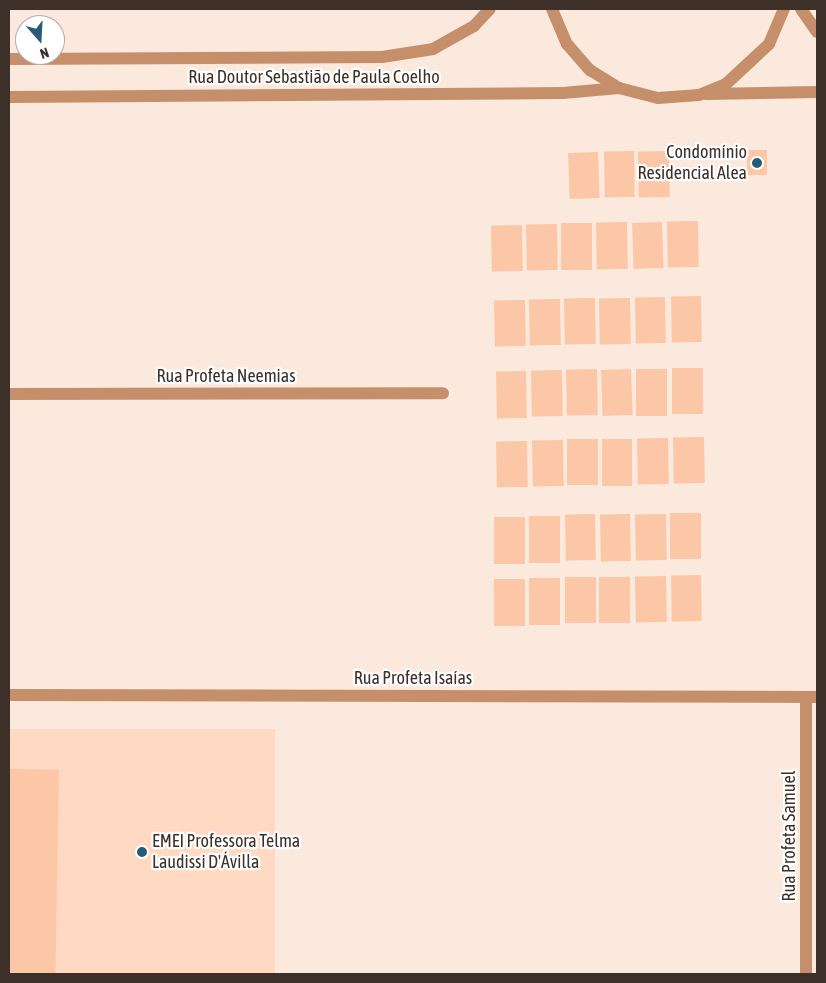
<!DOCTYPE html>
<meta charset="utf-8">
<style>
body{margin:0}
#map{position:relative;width:826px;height:983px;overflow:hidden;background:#fce9dd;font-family:"Asap Condensed",sans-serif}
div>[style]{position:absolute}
.built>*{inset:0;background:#ffd9c1;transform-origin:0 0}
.building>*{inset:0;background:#fbc7a6;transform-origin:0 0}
.minor>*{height:12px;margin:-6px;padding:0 6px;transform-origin:6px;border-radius:6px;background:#c68f6c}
.dots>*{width:14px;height:14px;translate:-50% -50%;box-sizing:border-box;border:2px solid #fff;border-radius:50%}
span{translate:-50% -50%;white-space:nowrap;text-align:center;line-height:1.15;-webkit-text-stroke:4.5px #fff;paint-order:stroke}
.street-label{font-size:18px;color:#3c3029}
.poi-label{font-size:18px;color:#3c3029}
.right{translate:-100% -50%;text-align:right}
.left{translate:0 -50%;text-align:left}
.frame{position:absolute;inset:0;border:10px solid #3c3029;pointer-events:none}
.north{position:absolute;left:15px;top:15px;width:50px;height:50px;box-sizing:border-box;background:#fff;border:1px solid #b1aca9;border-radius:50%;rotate:161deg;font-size:14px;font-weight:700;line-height:20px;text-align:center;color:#3c3029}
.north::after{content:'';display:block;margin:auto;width:18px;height:22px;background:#265c78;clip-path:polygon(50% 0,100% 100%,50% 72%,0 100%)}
</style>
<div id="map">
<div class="built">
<i style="left:275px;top:729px;width:245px;height:266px;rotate:90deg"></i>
</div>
<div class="building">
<i style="left:747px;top:150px;width:20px;height:25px"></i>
<i style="left:634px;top:151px;width:46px;height:30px;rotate:89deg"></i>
<i style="left:669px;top:151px;width:46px;height:31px;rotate:89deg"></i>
<i style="left:598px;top:152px;width:46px;height:30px;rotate:88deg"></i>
<i style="left:698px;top:221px;width:46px;height:31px;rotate:89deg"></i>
<i style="left:627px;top:222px;width:47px;height:31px;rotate:89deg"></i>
<i style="left:662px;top:222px;width:46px;height:30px;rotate:88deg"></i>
<i style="left:561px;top:223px;width:31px;height:47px"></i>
<i style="left:557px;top:224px;width:46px;height:31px;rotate:89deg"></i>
<i style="left:522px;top:225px;width:46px;height:31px;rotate:89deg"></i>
<i style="left:701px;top:296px;width:46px;height:30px;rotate:89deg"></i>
<i style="left:665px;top:297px;width:46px;height:30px;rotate:89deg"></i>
<i style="left:595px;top:298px;width:46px;height:31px;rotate:89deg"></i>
<i style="left:630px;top:298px;width:46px;height:31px;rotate:89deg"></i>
<i style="left:560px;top:299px;width:46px;height:31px;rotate:89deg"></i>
<i style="left:525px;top:300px;width:46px;height:31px;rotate:89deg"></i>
<i style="left:672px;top:368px;width:31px;height:46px"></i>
<i style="left:597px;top:369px;width:46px;height:31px;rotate:89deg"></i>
<i style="left:631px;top:369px;width:46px;height:30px;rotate:88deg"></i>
<i style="left:636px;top:369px;width:31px;height:47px"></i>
<i style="left:562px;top:370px;width:46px;height:31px;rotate:89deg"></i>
<i style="left:526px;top:371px;width:47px;height:30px;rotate:89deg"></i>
<i style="left:704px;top:437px;width:46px;height:31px;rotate:89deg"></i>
<i style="left:668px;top:438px;width:46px;height:31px;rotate:89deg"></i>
<i style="left:598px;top:439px;width:46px;height:31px;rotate:90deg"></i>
<i style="left:602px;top:439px;width:30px;height:47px"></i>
<i style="left:563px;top:440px;width:46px;height:31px;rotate:89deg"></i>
<i style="left:527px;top:441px;width:46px;height:31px;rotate:89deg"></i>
<i style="left:670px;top:513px;width:31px;height:46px"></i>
<i style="left:595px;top:514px;width:46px;height:30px;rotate:89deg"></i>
<i style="left:630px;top:514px;width:47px;height:30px;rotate:89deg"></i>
<i style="left:666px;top:514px;width:46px;height:31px;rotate:89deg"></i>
<i style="left:529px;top:516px;width:31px;height:47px"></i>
<i style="left:494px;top:517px;width:31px;height:47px"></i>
<i style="left:701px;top:575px;width:46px;height:30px;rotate:89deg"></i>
<i style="left:666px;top:576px;width:46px;height:31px;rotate:89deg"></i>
<i style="left:565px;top:577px;width:31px;height:46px"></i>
<i style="left:599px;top:577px;width:31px;height:46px"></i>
<i style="left:529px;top:578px;width:31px;height:47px"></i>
<i style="left:494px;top:579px;width:31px;height:47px"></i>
<i style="left:9px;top:769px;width:50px;height:205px;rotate:1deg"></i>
</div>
<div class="minor">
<i style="left:552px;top:9px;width:38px;rotate:67deg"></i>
<i style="left:567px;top:44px;width:35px;rotate:49deg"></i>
<i style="left:590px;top:70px;width:34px;rotate:32deg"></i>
<i style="left:619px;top:88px;width:40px;rotate:14.4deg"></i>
<i style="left:658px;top:98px;width:41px;rotate:-4.2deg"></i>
<i style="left:699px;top:95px;width:29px;rotate:-22deg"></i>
<i style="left:726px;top:84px;width:59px;rotate:-42.9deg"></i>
<i style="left:769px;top:44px;width:38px;rotate:-67deg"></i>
<i style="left:801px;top:9px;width:28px;rotate:55deg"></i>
<i style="left:9px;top:59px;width:373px;rotate:-0.3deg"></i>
<i style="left:382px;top:57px;width:52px;rotate:-8.9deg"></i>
<i style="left:433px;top:49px;width:47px;rotate:-29.3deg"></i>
<i style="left:474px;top:26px;width:23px;rotate:-47deg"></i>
<i style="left:706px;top:94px;width:111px;rotate:-1deg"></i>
<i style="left:9px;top:97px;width:554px;rotate:-0.41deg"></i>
<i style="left:563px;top:93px;width:56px;rotate:-5.1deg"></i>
<i style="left:9px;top:394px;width:434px;rotate:-0.1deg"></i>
<i style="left:9px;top:695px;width:808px;rotate:0.14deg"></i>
<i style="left:806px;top:697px;width:277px;rotate:90deg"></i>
</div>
<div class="dots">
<i style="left:757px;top:163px;background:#265c78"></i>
<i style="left:142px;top:852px;background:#265c78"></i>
</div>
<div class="street-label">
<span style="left:314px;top:77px">Rua Doutor Sebastião de Paula Coelho</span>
<span style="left:226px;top:376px">Rua Profeta Neemias</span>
<span style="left:413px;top:678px">Rua Profeta Isaías</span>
<span style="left:789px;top:836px;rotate:-90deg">Rua Profeta Samuel</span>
</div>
<div class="poi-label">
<span class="right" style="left:747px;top:163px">Condomínio<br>Residencial Alea</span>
<span class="left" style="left:152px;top:852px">EMEI Professora Telma<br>Laudissi D'Ávilla</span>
</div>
<div class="frame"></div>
<div class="north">N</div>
</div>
